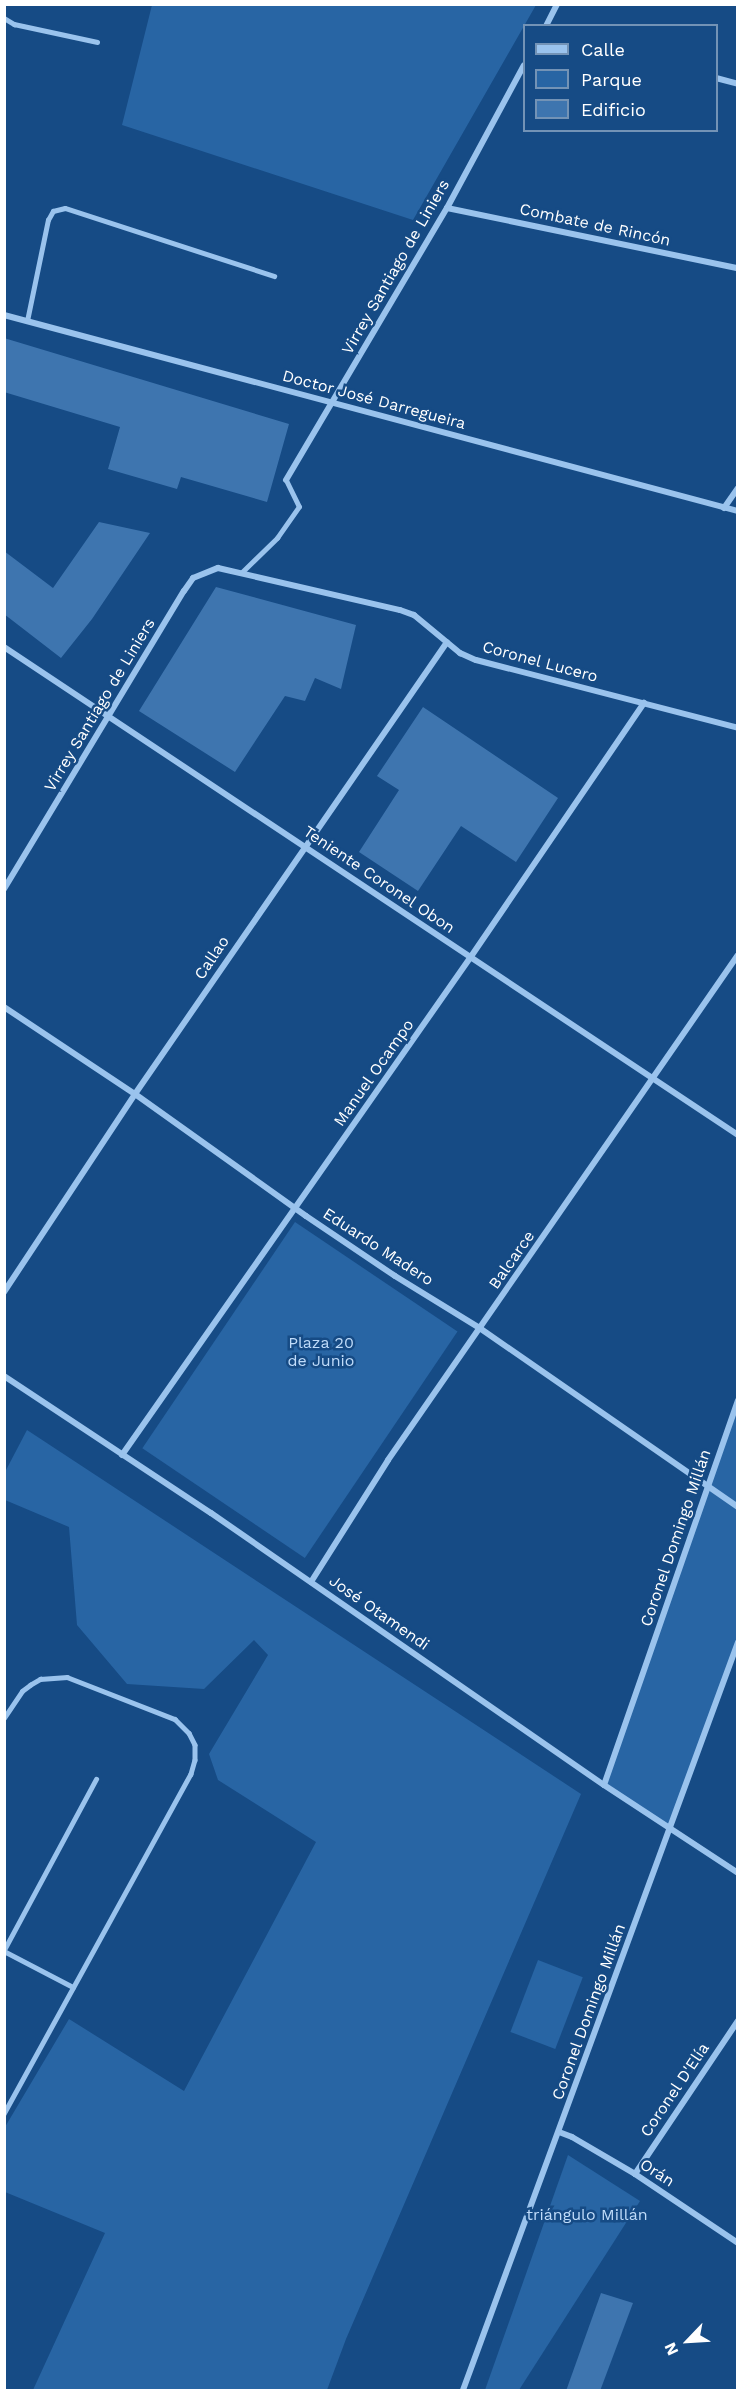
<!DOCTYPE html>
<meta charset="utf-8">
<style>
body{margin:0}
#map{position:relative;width:742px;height:2395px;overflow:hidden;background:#164b85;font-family:"Work Sans",sans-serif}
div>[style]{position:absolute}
.green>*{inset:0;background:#2865a4;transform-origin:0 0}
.building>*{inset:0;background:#3e75af}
.lane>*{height:4.5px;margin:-2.25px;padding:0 2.25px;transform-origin:2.25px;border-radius:2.25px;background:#9ac3ed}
.street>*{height:6px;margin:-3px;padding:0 3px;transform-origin:3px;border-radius:3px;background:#9ac3ed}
span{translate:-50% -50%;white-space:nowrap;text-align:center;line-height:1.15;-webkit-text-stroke:5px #164b85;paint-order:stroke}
.street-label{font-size:16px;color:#fff}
.park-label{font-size:16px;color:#c0dcfa}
.frame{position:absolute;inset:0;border:6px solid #fff;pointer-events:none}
.legend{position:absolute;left:523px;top:24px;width:195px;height:108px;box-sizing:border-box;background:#164b85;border:2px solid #7393b6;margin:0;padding:8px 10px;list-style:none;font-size:18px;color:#fff}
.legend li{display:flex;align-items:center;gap:12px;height:30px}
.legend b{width:30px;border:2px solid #7393b6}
.north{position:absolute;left:658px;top:2311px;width:60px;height:60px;-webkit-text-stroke:4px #164b85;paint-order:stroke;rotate:245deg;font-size:16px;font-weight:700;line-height:24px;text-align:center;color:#fff}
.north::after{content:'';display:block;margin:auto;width:21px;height:27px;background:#fff;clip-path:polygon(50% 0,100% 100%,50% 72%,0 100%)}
</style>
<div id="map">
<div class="green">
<i style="clip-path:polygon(152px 5px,152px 4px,536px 5px,413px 220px,122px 125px)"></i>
<i style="left:295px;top:1222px;width:196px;height:273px;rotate:34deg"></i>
<i style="clip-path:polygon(737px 1401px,737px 1642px,671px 1827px,604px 1785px)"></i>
<i style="clip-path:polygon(27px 1430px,581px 1794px,346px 2339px,327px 2390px,33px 2390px,105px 2233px,5px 2192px,5px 2127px,69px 2019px,184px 2091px,316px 1842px,218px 1780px,209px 1754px,268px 1655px,254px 1640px,204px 1689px,127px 1684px,77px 1625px,69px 1527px,5px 1500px,5px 1472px)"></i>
<i style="left:538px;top:1960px;width:48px;height:77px;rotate:21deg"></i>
<i style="clip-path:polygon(568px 2155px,640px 2201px,519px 2390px,485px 2390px)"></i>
</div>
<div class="building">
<i style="clip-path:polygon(4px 338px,289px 424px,267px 502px,181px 477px,177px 489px,108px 469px,120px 427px,4px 392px)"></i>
<i style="clip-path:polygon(99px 522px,150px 533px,92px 619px,61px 658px,4px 614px,4px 551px,53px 588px)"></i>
<i style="clip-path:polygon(216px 587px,356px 625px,341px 689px,315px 678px,305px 701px,285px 696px,235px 772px,139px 711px)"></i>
<i style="clip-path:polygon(423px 707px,558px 798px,516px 862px,461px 826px,418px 891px,359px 852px,399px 790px,377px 776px)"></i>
<i style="clip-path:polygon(601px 2293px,633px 2303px,600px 2391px,566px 2391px)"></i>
</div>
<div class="lane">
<i style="left:4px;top:18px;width:12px;rotate:31deg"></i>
<i style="left:14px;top:24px;width:85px;rotate:12.2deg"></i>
<i style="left:27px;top:321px;width:103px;rotate:-78.3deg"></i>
<i style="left:48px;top:220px;width:10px;rotate:-61deg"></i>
<i style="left:53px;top:211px;width:12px;rotate:-14deg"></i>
<i style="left:65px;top:208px;width:220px;rotate:18deg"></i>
<i style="left:242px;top:572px;width:49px;rotate:-44.2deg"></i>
<i style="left:277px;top:538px;width:38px;rotate:-55deg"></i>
<i style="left:299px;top:507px;width:30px;rotate:-116deg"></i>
<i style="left:4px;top:1718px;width:32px;rotate:-56deg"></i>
<i style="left:22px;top:1691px;width:10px;rotate:-37deg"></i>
<i style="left:30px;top:1685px;width:12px;rotate:-31deg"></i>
<i style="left:40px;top:1679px;width:27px;rotate:-4deg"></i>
<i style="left:67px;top:1677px;width:116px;rotate:21.3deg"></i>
<i style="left:175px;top:1719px;width:20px;rotate:45deg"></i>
<i style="left:189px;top:1733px;width:13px;rotate:63deg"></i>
<i style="left:195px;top:1745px;width:15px;rotate:90deg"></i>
<i style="left:195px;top:1760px;width:15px;rotate:106deg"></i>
<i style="left:191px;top:1774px;width:388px;rotate:118.8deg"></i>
<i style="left:4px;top:1950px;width:194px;rotate:-61.7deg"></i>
<i style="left:4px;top:1951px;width:78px;rotate:27.6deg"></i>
</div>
<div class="street">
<i style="left:546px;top:26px;width:25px;rotate:-63deg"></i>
<i style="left:716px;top:78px;width:23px;rotate:15deg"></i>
<i style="left:447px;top:208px;width:297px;rotate:11.7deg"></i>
<i style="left:4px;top:315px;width:760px;rotate:14.95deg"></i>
<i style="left:286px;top:480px;width:316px;rotate:-59.4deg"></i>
<i style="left:447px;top:208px;width:162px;rotate:-61.7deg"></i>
<i style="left:724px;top:508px;width:24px;rotate:-55deg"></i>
<i style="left:4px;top:647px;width:881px;rotate:33.62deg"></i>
<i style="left:4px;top:889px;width:348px;rotate:-58.9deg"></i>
<i style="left:184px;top:591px;width:16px;rotate:-55deg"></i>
<i style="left:193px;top:578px;width:27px;rotate:-22deg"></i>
<i style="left:218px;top:568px;width:187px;rotate:13deg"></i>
<i style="left:400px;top:610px;width:15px;rotate:20deg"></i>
<i style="left:414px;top:615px;width:60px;rotate:39.6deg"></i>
<i style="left:460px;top:653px;width:17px;rotate:24deg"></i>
<i style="left:476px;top:660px;width:271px;rotate:14.5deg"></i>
<i style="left:4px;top:1007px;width:157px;rotate:33.6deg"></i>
<i style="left:135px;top:1094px;width:210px;rotate:35.5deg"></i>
<i style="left:306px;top:1216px;width:107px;rotate:34deg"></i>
<i style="left:395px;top:1276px;width:101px;rotate:31.6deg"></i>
<i style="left:481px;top:1329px;width:313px;rotate:34.7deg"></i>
<i style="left:4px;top:1292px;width:237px;rotate:-56.5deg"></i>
<i style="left:135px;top:1094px;width:549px;rotate:-55.38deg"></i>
<i style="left:4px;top:1376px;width:248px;rotate:33.5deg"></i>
<i style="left:211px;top:1513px;width:478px;rotate:34.7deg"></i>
<i style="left:604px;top:1785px;width:160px;rotate:33.3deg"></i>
<i style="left:122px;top:1455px;width:607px;rotate:-55deg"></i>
<i style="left:470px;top:958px;width:309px;rotate:-55.7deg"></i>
<i style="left:311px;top:1582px;width:144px;rotate:-57.7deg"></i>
<i style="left:388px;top:1460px;width:614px;rotate:-55.28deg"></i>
<i style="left:604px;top:1785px;width:407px;rotate:-70.8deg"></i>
<i style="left:559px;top:2132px;width:14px;rotate:21deg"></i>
<i style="left:572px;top:2137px;width:73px;rotate:30.4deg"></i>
<i style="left:635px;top:2174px;width:124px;rotate:33.8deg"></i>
<i style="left:635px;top:2174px;width:184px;rotate:-56.1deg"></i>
<i style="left:463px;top:2390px;width:797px;rotate:-69.81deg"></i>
</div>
<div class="street-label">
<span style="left:595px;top:225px;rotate:12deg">Combate de Rincón</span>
<span style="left:396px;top:267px;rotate:-60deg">Virrey Santiago de Liniers</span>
<span style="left:374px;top:400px;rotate:15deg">Doctor José Darregueira</span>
<span style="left:540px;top:662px;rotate:15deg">Coronel Lucero</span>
<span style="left:100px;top:705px;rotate:-59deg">Virrey Santiago de Liniers</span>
<span style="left:379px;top:880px;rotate:34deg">Teniente Coronel Obon</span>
<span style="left:212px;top:958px;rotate:-56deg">Callao</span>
<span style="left:374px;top:1073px;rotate:-55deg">Manuel Ocampo</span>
<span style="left:378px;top:1247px;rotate:33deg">Eduardo Madero</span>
<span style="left:512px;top:1260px;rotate:-55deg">Balcarce</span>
<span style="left:676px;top:1538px;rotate:-71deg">Coronel Domingo Millán</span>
<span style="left:379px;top:1613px;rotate:35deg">José Otamendi</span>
<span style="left:589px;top:2012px;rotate:-70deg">Coronel Domingo Millán</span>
<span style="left:675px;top:2090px;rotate:-56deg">Coronel D'Elía</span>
<span style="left:657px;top:2173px;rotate:33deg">Orán</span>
</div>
<div class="park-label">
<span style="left:321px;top:1352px">Plaza 20<br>de Junio</span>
<span style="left:587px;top:2215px">triángulo Millán</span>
</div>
<div class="frame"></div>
<ul class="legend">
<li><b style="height:8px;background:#9ac3ed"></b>Calle</li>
<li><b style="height:16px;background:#2865a4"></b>Parque</li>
<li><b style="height:16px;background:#3e75af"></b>Edificio</li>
</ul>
<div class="north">N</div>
</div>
